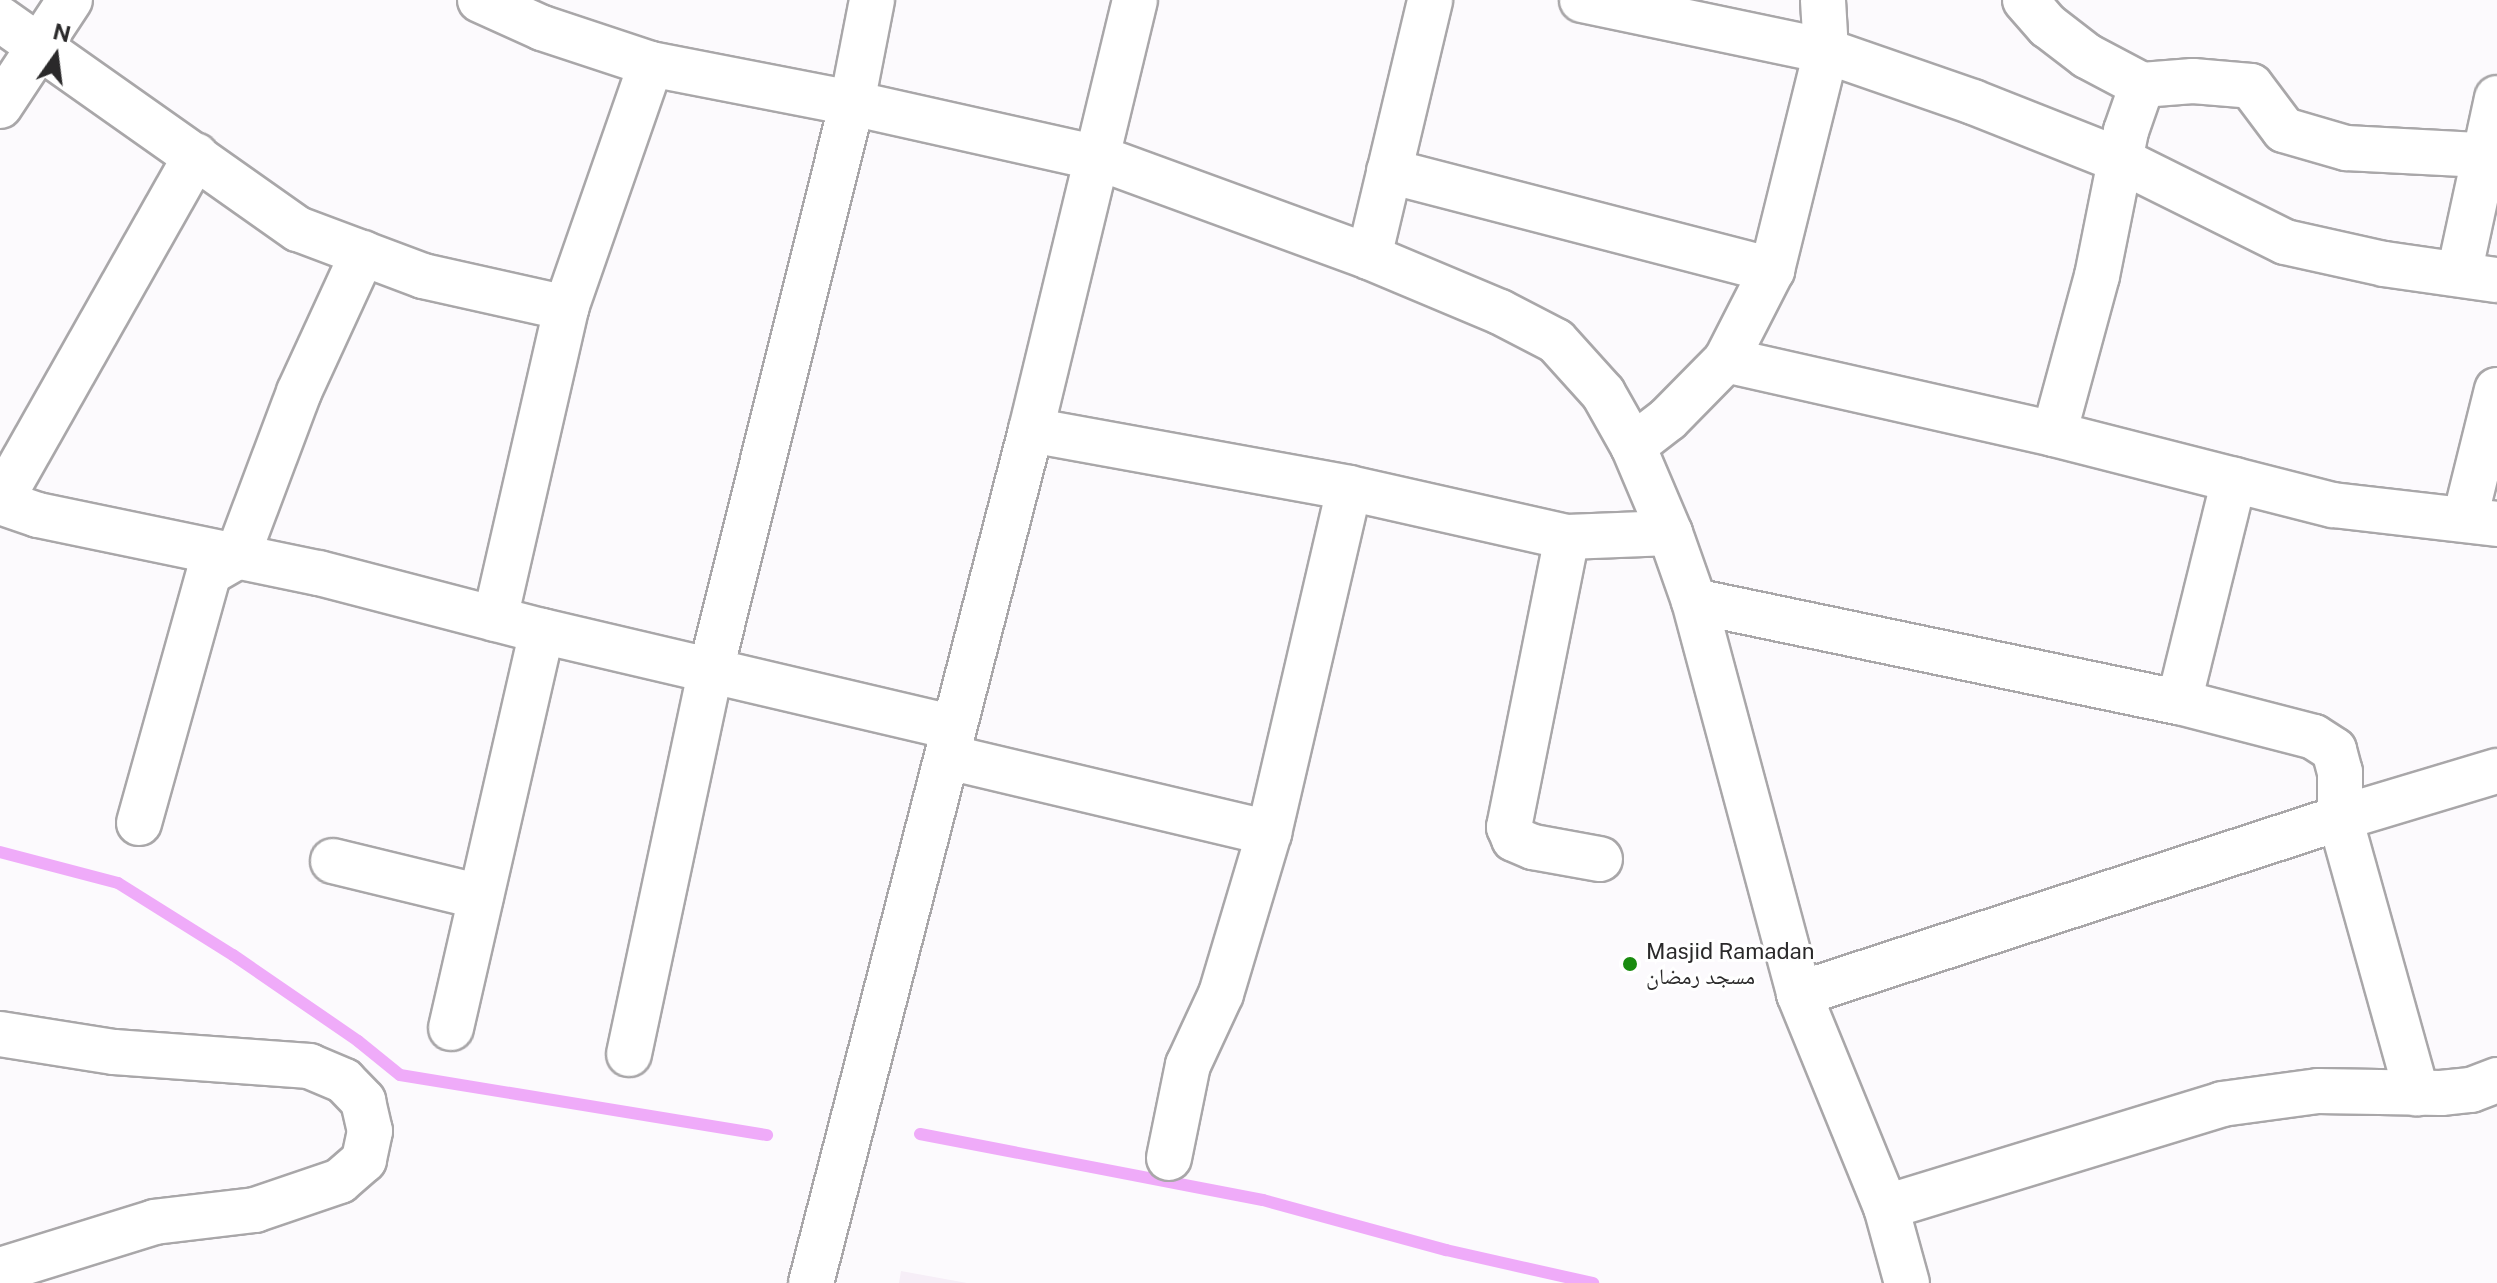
<!DOCTYPE html>
<meta charset="utf-8">
<style>
body{margin:0}
#map{position:relative;width:2497px;height:1283px;overflow:hidden;background:#fcfafd;font-family:"Public Sans","Noto Naskh Arabic",sans-serif}
div>[style]{position:absolute}
.built>*{inset:0;background:#f6eef7}
.stream>*{height:12px;margin:-6px;padding:0 6px;transform-origin:6px;border-radius:6px;background:#efabf9}
.roads{filter:drop-shadow(2px 0 #a9a7a9) drop-shadow(-2px 0 #a9a7a9) drop-shadow(0 2px #a9a7a9) drop-shadow(0 -2px #a9a7a9)}
.minor>*{height:44px;margin:-22px;padding:0 22px;transform-origin:22px;border-radius:22px;background:#fff}
.major>*{height:44px;margin:-22px;padding:0 22px;transform-origin:22px;border-radius:22px;background:#fff}
.dots>*{width:22px;height:22px;translate:-50% -50%;box-sizing:border-box;border:4px solid #fff;border-radius:50%}
span{translate:-50% -50%;white-space:nowrap;text-align:center;line-height:1.15;-webkit-text-stroke:6px #fff;paint-order:stroke}
.poi-label{font-size:22px;color:#2a292a}
.left{translate:0 -50%;text-align:left}
.north{position:absolute;left:16px;top:16px;width:80px;height:80px;-webkit-text-stroke:6px #fff;paint-order:stroke;rotate:14deg;font-size:22px;font-weight:700;line-height:32px;text-align:center;color:#2a292a}
.north::after{content:'';display:block;margin:auto;width:28px;height:36px;background:#2a292a;clip-path:polygon(50% 0,100% 100%,50% 72%,0 100%)}
</style>
<div id="map">
<div class="built">
<i style="clip-path:polygon(901px 1271px,967px 1283px,899px 1283px)"></i>
</div>
<div class="stream">
<i style="left:0;top:852px;width:122px;rotate:14.7deg"></i>
<i style="left:118px;top:883px;width:136px;rotate:32.1deg"></i>
<i style="left:233px;top:955px;width:152px;rotate:34.5deg"></i>
<i style="left:358px;top:1041px;width:54px;rotate:39deg"></i>
<i style="left:400px;top:1075px;width:372px;rotate:9.3deg"></i>
<i style="left:920px;top:1134px;width:349px;rotate:10.9deg"></i>
<i style="left:1263px;top:1200px;width:190px;rotate:15.3deg"></i>
<i style="left:1446px;top:1250px;width:151px;rotate:12.7deg"></i>
</div>
<div class="roads">
<div class="minor">
<i style="left:480px;top:0;width:68px;rotate:24.3deg"></i>
<i style="left:542px;top:28px;width:115px;rotate:18.3deg"></i>
<i style="left:651px;top:64px;width:205px;rotate:11deg"></i>
<i style="left:852px;top:103px;width:253px;rotate:12.6deg"></i>
<i style="left:1099px;top:158px;width:288px;rotate:20.1deg"></i>
<i style="left:1369px;top:257px;width:142px;rotate:22.8deg"></i>
<i style="left:1500px;top:312px;width:63px;rotate:27.4deg"></i>
<i style="left:1556px;top:341px;width:70px;rotate:47.9deg"></i>
<i style="left:1603px;top:393px;width:61px;rotate:60.5deg"></i>
<i style="left:1633px;top:446px;width:95px;rotate:67deg"></i>
<i style="left:1670px;top:533px;width:72px;rotate:70.6deg"></i>
<i style="left:1694px;top:601px;width:407px;rotate:75deg"></i>
<i style="left:1799px;top:994px;width:230px;rotate:67.8deg"></i>
<i style="left:1886px;top:1207px;width:79px;rotate:74.6deg"></i>
<i style="left:1582px;top:0;width:249px;rotate:11.8deg"></i>
<i style="left:1826px;top:51px;width:156px;rotate:19.1deg"></i>
<i style="left:1973px;top:102px;width:160px;rotate:21.6deg"></i>
<i style="left:2122px;top:161px;width:182px;rotate:26.4deg"></i>
<i style="left:2285px;top:242px;width:101px;rotate:12.5deg"></i>
<i style="left:2384px;top:264px;width:114px;rotate:8.1deg"></i>
<i style="left:2025px;top:0;width:35px;rotate:49deg"></i>
<i style="left:2048px;top:26px;width:49px;rotate:37.6deg"></i>
<i style="left:2087px;top:56px;width:62px;rotate:27.8deg"></i>
<i style="left:2142px;top:85px;width:51px;rotate:-4.5deg"></i>
<i style="left:2193px;top:81px;width:58px;rotate:4.9deg"></i>
<i style="left:2251px;top:86px;width:55px;rotate:53.1deg"></i>
<i style="left:2284px;top:130px;width:65px;rotate:16.2deg"></i>
<i style="left:2346px;top:148px;width:151px;rotate:3deg"></i>
<i style="left:0;top:19px;width:365px;rotate:35.2deg"></i>
<i style="left:298px;top:229px;width:134px;rotate:20.6deg"></i>
<i style="left:423px;top:276px;width:147px;rotate:12.6deg"></i>
<i style="left:0;top:106px;width:127px;rotate:-56.6deg"></i>
<i style="left:1389px;top:171px;width:396px;rotate:14.5deg"></i>
<i style="left:1369px;top:257px;width:264px;rotate:-76.6deg"></i>
<i style="left:2459px;top:274px;width:180px;rotate:-77.8deg"></i>
<i style="left:1726px;top:360px;width:336px;rotate:12.7deg"></i>
<i style="left:2054px;top:434px;width:288px;rotate:14.3deg"></i>
<i style="left:2333px;top:505px;width:165px;rotate:6.6deg"></i>
<i style="left:1031px;top:430px;width:323px;rotate:10.3deg"></i>
<i style="left:1349px;top:488px;width:223px;rotate:12.7deg"></i>
<i style="left:1567px;top:537px;width:103px;rotate:-2.2deg"></i>
<i style="left:2054px;top:434px;width:164px;rotate:-74.8deg"></i>
<i style="left:2097px;top:276px;width:148px;rotate:-78.7deg"></i>
<i style="left:2126px;top:131px;width:49px;rotate:-70.8deg"></i>
<i style="left:1633px;top:446px;width:44px;rotate:-37.6deg"></i>
<i style="left:1668px;top:419px;width:83px;rotate:-45.5deg"></i>
<i style="left:1726px;top:360px;width:101px;rotate:-62.9deg"></i>
<i style="left:1772px;top:270px;width:226px;rotate:-76.1deg"></i>
<i style="left:1826px;top:51px;width:51px;rotate:-93.4deg"></i>
<i style="left:0;top:502px;width:40px;rotate:18.9deg"></i>
<i style="left:38px;top:515px;width:287px;rotate:11.7deg"></i>
<i style="left:319px;top:573px;width:230px;rotate:14.6deg"></i>
<i style="left:542px;top:631px;width:423px;rotate:13.2deg"></i>
<i style="left:0;top:502px;width:398px;rotate:-60.5deg"></i>
<i style="left:2465px;top:518px;width:132px;rotate:-76deg"></i>
<i style="left:1567px;top:537px;width:296px;rotate:101.3deg"></i>
<i style="left:1509px;top:827px;width:13px;rotate:67deg"></i>
<i style="left:1514px;top:839px;width:21px;rotate:23deg"></i>
<i style="left:1533px;top:847px;width:68px;rotate:10.2deg"></i>
<i style="left:1694px;top:601px;width:495px;rotate:11.8deg"></i>
<i style="left:2179px;top:702px;width:139px;rotate:14.5deg"></i>
<i style="left:2314px;top:737px;width:24px;rotate:33deg"></i>
<i style="left:2334px;top:750px;width:23px;rotate:75deg"></i>
<i style="left:2340px;top:772px;width:46px;rotate:90deg"></i>
<i style="left:2340px;top:818px;width:286px;rotate:74.4deg"></i>
<i style="left:495px;top:619px;width:319px;rotate:-77.1deg"></i>
<i style="left:566px;top:308px;width:258px;rotate:-70.8deg"></i>
<i style="left:2179px;top:702px;width:229px;rotate:-76.1deg"></i>
<i style="left:948px;top:757px;width:330px;rotate:13.3deg"></i>
<i style="left:139px;top:823px;width:260px;rotate:-74.4deg"></i>
<i style="left:209px;top:573px;width:32px;rotate:-30deg"></i>
<i style="left:237px;top:557px;width:176px;rotate:-69.4deg"></i>
<i style="left:299px;top:392px;width:153px;rotate:-65.3deg"></i>
<i style="left:333px;top:861px;width:152px;rotate:13.7deg"></i>
<i style="left:1799px;top:994px;width:569px;rotate:-18.02deg"></i>
<i style="left:2340px;top:818px;width:164px;rotate:-16.7deg"></i>
<i style="left:451px;top:1028px;width:407px;rotate:-77.1deg"></i>
<i style="left:0;top:1034px;width:115px;rotate:9deg"></i>
<i style="left:114px;top:1052px;width:196px;rotate:4.1deg"></i>
<i style="left:309px;top:1066px;width:38px;rotate:23deg"></i>
<i style="left:344px;top:1081px;width:28px;rotate:46deg"></i>
<i style="left:363px;top:1101px;width:31px;rotate:77deg"></i>
<i style="left:370px;top:1131px;width:30px;rotate:102deg"></i>
<i style="left:364px;top:1160px;width:32px;rotate:139deg"></i>
<i style="left:340px;top:1181px;width:90px;rotate:161.2deg"></i>
<i style="left:255px;top:1210px;width:101px;rotate:173.2deg"></i>
<i style="left:155px;top:1222px;width:162px;rotate:162.8deg"></i>
<i style="left:629px;top:1054px;width:394px;rotate:-78deg"></i>
<i style="left:711px;top:669px;width:583px;rotate:-76.01deg"></i>
<i style="left:852px;top:103px;width:105px;rotate:-79deg"></i>
<i style="left:1169px;top:1158px;width:95px;rotate:-78.5deg"></i>
<i style="left:1188px;top:1065px;width:78px;rotate:-65.1deg"></i>
<i style="left:1221px;top:994px;width:168px;rotate:-73.4deg"></i>
<i style="left:1269px;top:833px;width:354px;rotate:-76.9deg"></i>
<i style="left:1886px;top:1207px;width:351px;rotate:-17deg"></i>
<i style="left:2222px;top:1104px;width:97px;rotate:-7.7deg"></i>
<i style="left:2318px;top:1091px;width:123px;rotate:0.9deg"></i>
<i style="left:2441px;top:1093px;width:30px;rotate:-6deg"></i>
<i style="left:2471px;top:1090px;width:28px;rotate:-21deg"></i>
</div>
<div class="major">
<i style="left:811px;top:1283px;width:881px;rotate:-75.54deg"></i>
<i style="left:1031px;top:430px;width:442px;rotate:-76.4deg"></i>
</div>
</div>
<div class="dots">
<i style="left:1630px;top:964px;background:#198b0f"></i>
</div>
<div class="poi-label">
<span class="left" style="left:1646px;top:964px">Masjid Ramadan<br>مسجد رمضان</span>
</div>
<div class="north">N</div>
</div>
